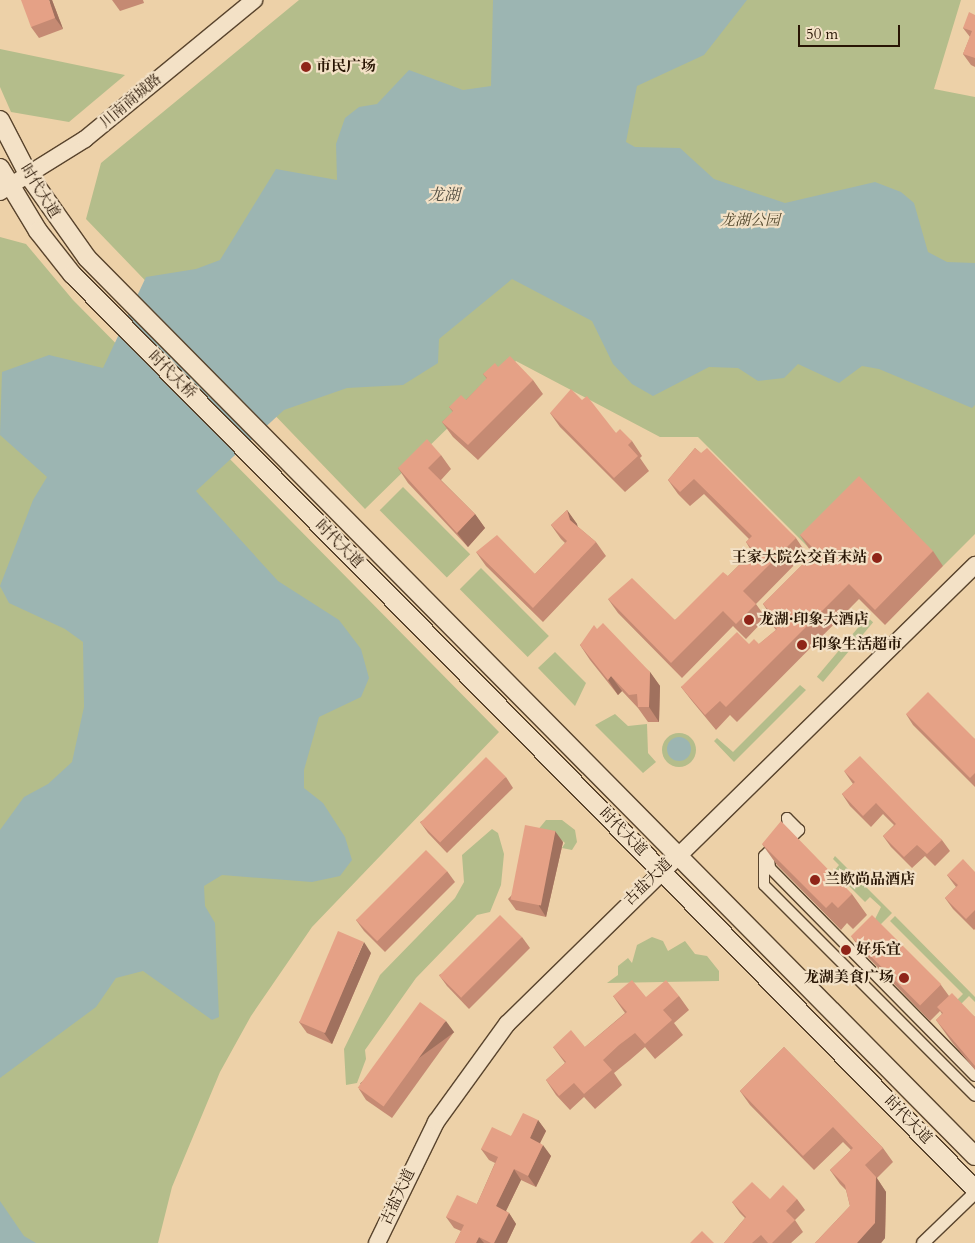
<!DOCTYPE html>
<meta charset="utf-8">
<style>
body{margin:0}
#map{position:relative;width:975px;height:1243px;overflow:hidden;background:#edd1a8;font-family:Cardo,"Noto Serif SC",serif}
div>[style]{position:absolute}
.green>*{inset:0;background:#b4bd8b;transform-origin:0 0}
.round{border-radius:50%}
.water>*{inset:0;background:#9cb5b2}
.roads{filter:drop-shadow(1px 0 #59442d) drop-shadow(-1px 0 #59442d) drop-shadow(0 1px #59442d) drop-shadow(0 -1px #59442d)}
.pedestrian>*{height:10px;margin:-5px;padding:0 5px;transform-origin:5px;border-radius:5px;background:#f3e1c6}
.minor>*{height:12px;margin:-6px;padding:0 6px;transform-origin:6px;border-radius:6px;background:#f3e1c6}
.tertiary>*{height:16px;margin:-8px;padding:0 8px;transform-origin:8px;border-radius:8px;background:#f3e1c6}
.secondary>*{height:18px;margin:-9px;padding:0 9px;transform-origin:9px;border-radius:9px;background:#f3e1c6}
.wall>*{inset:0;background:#c58a73}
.shaded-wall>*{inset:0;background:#a0715e;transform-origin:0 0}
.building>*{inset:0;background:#e5a186;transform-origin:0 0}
.dots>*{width:14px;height:14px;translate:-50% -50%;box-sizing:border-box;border:2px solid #f3e1c6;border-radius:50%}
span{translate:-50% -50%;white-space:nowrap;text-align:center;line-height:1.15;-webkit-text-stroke:4.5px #f3e1c6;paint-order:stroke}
.poi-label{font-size:15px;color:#281504;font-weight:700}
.left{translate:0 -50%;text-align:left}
.right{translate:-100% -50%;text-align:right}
.street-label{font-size:15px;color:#281504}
.park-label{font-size:15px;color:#52472c;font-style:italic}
.water-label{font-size:16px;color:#514d41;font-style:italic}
.scale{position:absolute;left:798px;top:25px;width:102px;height:22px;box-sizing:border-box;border:2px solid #281504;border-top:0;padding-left:6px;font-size:15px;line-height:18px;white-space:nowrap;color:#281504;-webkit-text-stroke:4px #f3e1c6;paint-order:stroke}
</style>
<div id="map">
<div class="green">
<i style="clip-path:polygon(299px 0,961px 0,934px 89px,975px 97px,975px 534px,943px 566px,811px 550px,698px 437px,660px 437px,516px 361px,365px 509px,86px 219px,101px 163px)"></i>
<i style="clip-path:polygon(0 49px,125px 75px,69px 122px,11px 112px,0 87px)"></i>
<i style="clip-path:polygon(0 237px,26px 244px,73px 300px,499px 732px,312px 927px,251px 1016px,220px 1072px,172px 1187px,158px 1243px,0 1243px)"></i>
<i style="left:403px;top:487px;width:95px;height:33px;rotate:45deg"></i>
<i style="left:481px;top:568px;width:96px;height:30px;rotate:45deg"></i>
<i style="left:867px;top:617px;width:8px;height:78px;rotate:40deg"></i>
<i style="clip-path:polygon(555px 652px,586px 683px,575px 706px,538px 668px)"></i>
<i style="clip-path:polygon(800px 685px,806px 690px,734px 762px,714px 741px,717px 738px,733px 752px)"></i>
<i style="clip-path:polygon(615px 714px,628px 726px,647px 724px,648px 753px,656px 762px,643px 773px,595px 725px)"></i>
<i class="round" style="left:662px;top:733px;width:34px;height:34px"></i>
<i style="clip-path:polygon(546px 820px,562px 820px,575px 830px,577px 842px,572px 850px,562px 848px,565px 843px,557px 836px,537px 831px)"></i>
<i style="clip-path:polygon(492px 829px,498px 833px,504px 854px,501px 885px,490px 912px,477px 915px,416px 978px,365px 1050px,366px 1059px,357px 1083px,346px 1085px,344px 1049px,380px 975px,455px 898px,464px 882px,462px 855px)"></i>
<i style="clip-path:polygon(835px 856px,892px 913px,879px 926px,874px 921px,881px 907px,870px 897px,865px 902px,834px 871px,839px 865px,833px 859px)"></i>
<i style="clip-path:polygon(895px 916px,975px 997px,975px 1002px,969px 996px,955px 1010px,951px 1006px,963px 994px,890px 921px)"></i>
<i style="clip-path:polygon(652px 937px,663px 941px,668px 951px,685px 941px,695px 954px,707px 956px,719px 971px,719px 981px,607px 983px,618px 975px,618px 966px,628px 958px,632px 963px,637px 945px)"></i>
</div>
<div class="water">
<i style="clip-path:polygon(493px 0,747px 0,704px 55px,637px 86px,626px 142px,635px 147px,680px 148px,714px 179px,785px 203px,875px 182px,901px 192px,914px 203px,928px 252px,947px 262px,975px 263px,975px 405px,972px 408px,879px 369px,862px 366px,839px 383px,798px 364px,784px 378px,758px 381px,738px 368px,709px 367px,653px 396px,632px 384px,613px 364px,592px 321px,512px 279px,439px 339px,438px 363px,403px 385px,347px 388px,284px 410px,196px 491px,278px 581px,339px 620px,361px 649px,369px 678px,361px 697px,319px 717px,304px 770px,304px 788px,323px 803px,345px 837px,352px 860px,340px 876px,312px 882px,222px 875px,204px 886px,205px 906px,215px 923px,219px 1017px,212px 1020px,143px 971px,116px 978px,96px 1007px,0 1078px,0 830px,24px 797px,48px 784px,72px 762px,84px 707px,83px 642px,65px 629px,9px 603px,0 586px,33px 500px,47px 477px,0 435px,2px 372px,49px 355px,103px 368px,146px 277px,196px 269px,220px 260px,276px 169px,337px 180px,336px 144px,345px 118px,359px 107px,377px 104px,409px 70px,463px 90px,491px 86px)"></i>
<i class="round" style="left:667px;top:737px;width:24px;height:24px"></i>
<i style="clip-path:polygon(0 1201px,24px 1236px,36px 1243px,0 1243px)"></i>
</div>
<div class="roads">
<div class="pedestrian">
<i style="left:975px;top:1076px;width:292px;rotate:-134.6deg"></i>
<i style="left:770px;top:868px;width:9px;rotate:-96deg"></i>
<i style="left:769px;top:859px;width:42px;rotate:-44deg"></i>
<i style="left:799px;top:830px;width:17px;rotate:-135deg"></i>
<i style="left:787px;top:818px;width:13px;rotate:81deg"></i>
<i style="left:789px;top:831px;width:35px;rotate:135deg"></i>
<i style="left:764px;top:856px;width:29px;rotate:90deg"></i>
<i style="left:764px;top:885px;width:298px;rotate:45deg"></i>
</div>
<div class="minor">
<i style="left:923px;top:1243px;width:72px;rotate:-43.9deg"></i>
</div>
<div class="tertiary">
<i style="left:0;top:192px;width:100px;rotate:-31.9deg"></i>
<i style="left:85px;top:139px;width:219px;rotate:-39.4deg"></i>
<i style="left:377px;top:1243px;width:135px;rotate:-64deg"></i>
<i style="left:436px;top:1122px;width:121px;rotate:-54.1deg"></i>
<i style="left:507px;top:1024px;width:656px;rotate:-44.44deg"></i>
</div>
<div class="secondary">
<i style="left:0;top:120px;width:63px;rotate:62.6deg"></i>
<i style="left:29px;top:176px;width:100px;rotate:54.7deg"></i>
<i style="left:87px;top:258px;width:1263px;rotate:45.32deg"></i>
<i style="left:0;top:168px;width:74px;rotate:58.9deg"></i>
<i style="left:38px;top:231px;width:55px;rotate:51.7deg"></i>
<i style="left:72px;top:274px;width:1286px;rotate:45.38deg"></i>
</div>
</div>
<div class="wall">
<i style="clip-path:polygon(52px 0,63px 29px,39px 38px,31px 27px)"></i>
<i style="clip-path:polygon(112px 0,143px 0,144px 3px,120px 11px)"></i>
<i style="clip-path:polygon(975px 15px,975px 67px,971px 65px,963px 54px,970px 37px,963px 28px)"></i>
<i style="clip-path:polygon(498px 367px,533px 380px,543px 394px,478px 460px,453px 437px,442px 422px,453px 412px,449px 407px,466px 400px,487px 379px,483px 374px)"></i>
<i style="clip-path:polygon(550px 413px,616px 433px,632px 441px,642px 456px,640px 458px,649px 471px,625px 492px,560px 427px)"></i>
<i style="clip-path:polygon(695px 448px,796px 538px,806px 553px,756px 604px,766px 618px,746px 639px,733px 626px,682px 678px,618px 613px,608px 599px,675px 620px,728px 576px,752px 552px,746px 542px,749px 539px,704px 494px,690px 506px,678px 494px,668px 480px)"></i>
<i style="clip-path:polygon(441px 455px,451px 469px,441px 480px,475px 514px,485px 528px,468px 547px,408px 483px,398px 468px)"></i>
<i style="clip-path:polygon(567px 510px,577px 524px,577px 526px,596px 542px,606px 556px,543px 622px,486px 566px,476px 552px,535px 574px,565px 543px,561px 539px,551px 525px)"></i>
<i style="clip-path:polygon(800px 535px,933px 551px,943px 566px,885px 625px,859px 599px,737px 722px,730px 715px,716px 730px,692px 701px,681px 687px,749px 644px,759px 644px,776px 630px,770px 622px,773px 619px,763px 604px,814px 553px,810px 550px)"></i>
<i style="clip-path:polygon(597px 629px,650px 672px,660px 686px,659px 722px,648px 722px,638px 708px,622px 691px,618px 695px,590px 660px,580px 645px)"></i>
<i style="clip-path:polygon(906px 714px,975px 739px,975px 787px,913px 725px)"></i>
<i style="clip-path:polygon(844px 771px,942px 840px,950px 851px,935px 866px,925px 856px,912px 868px,891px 847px,883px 836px,894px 825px,883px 814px,871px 827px,850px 806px,842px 794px,853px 784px)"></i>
<i style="clip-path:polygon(506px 777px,513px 788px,447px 853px,428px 833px,420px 822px)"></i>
<i style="clip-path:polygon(563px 842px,546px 917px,516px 910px,508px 899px)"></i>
<i style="clip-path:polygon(762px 844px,852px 894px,867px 915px,853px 929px,847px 923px,841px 930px,777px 865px)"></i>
<i style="clip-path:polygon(447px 871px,455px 882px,385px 952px,364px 931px,356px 920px)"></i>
<i style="clip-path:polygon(975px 872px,975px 929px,974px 930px,953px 909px,945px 898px,956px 887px,947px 875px)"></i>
<i style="clip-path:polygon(851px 936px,941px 985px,949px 996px,975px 1017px,975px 1070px,951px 1041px,936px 1020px,942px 1014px,940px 1011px,930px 1021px,861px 950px)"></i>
<i style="clip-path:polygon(522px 937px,530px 948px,469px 1009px,447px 986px,439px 975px)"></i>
<i style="clip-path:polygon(371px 953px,332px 1044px,307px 1033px,299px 1022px)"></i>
<i style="clip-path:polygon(613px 996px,646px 997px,679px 996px,689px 1010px,674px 1023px,683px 1035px,655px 1059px,645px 1047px,630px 1060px,614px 1073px,622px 1085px,595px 1109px,584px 1097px,570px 1110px,556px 1095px,546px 1080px,565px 1063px,553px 1047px,585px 1047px,625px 1013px)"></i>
<i style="clip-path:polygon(454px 1032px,392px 1118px,366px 1100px,359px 1089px)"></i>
<i style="clip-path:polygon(784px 1047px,883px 1148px,893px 1162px,877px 1178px,886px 1192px,885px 1238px,881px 1243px,815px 1243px,850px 1206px,846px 1190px,840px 1184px,830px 1170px,851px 1150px,843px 1142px,814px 1170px,750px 1105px,740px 1091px)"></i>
<i style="clip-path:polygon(538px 1120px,546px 1131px,540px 1143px,551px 1156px,536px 1187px,521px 1180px,506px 1211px,509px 1213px,516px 1224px,507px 1243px,455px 1243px,461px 1231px,454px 1228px,446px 1217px,477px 1204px,495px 1163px,489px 1160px,481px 1149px,511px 1136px)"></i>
<i style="clip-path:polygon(770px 1199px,797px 1199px,805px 1210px,795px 1220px,803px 1232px,791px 1243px,724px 1243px,745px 1218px,740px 1213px,732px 1202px)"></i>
</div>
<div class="shaded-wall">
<i style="clip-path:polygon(49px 0,52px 0,63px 29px,55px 18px)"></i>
<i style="clip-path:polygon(567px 510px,577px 524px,580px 534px,570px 520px)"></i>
<i style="clip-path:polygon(475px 514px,485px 528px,468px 547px,457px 533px)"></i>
<i style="clip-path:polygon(650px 672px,660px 686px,659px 722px,649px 707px)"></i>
<i style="clip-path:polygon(611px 676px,622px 691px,618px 695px,608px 680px)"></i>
<i style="clip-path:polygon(555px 831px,563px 842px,546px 917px,539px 906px)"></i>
<i style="clip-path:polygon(364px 942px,371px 953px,332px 1044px,324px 1033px)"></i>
<i style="left:446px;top:1021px;width:14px;height:106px;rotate:54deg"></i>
<i style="clip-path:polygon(538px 1120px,546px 1131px,537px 1149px,530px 1138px)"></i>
<i style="clip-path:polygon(543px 1145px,551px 1156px,536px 1187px,528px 1176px)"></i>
<i style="clip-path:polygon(514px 1169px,521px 1180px,503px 1217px,496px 1206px)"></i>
<i style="clip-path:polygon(876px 1177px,886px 1192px,885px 1238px,881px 1243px,857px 1243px)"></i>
<i style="clip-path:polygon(509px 1213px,516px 1224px,507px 1243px,494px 1243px)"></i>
<i style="clip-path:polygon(479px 1237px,484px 1243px,476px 1243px)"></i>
</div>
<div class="building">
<i style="clip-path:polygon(21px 0,49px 0,55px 18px,31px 27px)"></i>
<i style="clip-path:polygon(969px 12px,975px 15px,975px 58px,963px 54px,972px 31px,963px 28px)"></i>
<i style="clip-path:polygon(510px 356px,533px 380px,468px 445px,442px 422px,453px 411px,449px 407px,461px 395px,466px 400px,487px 378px,483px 374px,495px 363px,498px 367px)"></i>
<i style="clip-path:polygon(571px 389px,582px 400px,587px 396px,616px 433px,620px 429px,632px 441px,628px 445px,638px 456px,614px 478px,550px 413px)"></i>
<i style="clip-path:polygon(427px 439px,441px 455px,428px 468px,475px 514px,457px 533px,398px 468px)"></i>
<i style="clip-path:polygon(695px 448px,701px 453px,707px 448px,796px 538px,743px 591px,756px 604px,736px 624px,723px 611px,671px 663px,608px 599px,632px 578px,675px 620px,723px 572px,728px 576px,754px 551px,746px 542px,752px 536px,694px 479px,680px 492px,668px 480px)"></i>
<i style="clip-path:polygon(859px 476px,933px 551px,875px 610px,849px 584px,726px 707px,720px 701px,705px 715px,681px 687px,737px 632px,749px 644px,754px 639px,759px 644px,777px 629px,770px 622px,775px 617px,763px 604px,816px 551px,800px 535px)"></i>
<i style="clip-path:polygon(567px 510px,570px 520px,596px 542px,533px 608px,476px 552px,497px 535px,535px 574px,567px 541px,551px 525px)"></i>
<i style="clip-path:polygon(603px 623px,650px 672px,649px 707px,638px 707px,637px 694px,629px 695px,611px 676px,608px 680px,580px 645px,594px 625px,597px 629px)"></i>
<i style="clip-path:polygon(928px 692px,975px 739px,975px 773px,970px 778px,906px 714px)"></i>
<i style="clip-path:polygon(860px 756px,942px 840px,927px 854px,917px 845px,904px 857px,883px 836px,896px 824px,876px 803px,863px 816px,842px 794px,855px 782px,844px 771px)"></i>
<i style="left:486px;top:757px;width:28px;height:93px;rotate:45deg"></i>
<i style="clip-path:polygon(781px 821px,852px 894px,838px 908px,832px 902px,826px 908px,762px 844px)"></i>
<i style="left:525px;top:825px;width:31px;height:76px;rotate:11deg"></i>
<i style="left:426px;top:850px;width:30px;height:99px;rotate:45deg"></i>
<i style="clip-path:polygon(963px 859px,975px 872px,975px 910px,966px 919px,945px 898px,958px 885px,947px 875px)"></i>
<i style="left:500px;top:915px;width:31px;height:86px;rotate:45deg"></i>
<i style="left:872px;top:915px;width:98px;height:30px;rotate:45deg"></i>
<i style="left:338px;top:931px;width:28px;height:99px;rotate:23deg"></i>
<i style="clip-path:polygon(632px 980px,646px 997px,666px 980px,679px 996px,663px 1010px,672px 1020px,645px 1044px,635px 1033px,619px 1045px,603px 1060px,612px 1070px,584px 1094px,574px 1083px,559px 1096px,546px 1080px,566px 1062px,553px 1047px,571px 1030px,585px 1047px,627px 1012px,613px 996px)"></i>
<i style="clip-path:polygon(952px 993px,975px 1017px,975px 1066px,936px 1020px,943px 1013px,937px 1007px)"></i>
<i style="left:420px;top:1002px;width:32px;height:106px;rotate:36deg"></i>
<i style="clip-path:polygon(784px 1047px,883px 1148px,865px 1165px,876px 1177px,875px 1223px,857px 1243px,815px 1243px,850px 1206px,845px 1185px,830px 1170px,853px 1148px,833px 1127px,803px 1156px,740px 1091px)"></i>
<i style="clip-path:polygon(523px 1113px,538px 1120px,530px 1138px,543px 1145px,528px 1176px,514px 1169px,496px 1206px,509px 1213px,494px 1243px,491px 1243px,479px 1237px,476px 1243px,455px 1243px,464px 1225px,446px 1217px,457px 1195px,477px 1204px,498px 1157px,481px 1149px,492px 1127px,511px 1136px)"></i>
<i style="clip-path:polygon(752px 1182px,770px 1199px,783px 1185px,797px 1199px,786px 1211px,795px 1220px,772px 1243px,768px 1243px,761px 1235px,752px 1243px,724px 1243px,746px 1217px,732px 1202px)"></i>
<i style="clip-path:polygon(702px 1231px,714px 1243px,690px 1243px)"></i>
</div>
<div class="dots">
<i style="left:306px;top:67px;background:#8f2418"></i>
<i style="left:877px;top:558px;background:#8f2418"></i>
<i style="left:749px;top:620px;background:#8f2418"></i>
<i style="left:802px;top:645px;background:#8f2418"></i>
<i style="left:815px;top:880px;background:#8f2418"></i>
<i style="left:846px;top:950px;background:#8f2418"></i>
<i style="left:904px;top:978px;background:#8f2418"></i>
</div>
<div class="poi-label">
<span class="left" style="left:316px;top:67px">市民广场</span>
<span class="right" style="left:867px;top:558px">王家大院公交首末站</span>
<span class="left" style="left:759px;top:620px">龙湖·印象大酒店</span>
<span class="left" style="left:812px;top:645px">印象生活超市</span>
<span class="left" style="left:825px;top:880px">兰欧尚品酒店</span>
<span class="left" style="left:856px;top:950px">好乐宜</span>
<span class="right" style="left:894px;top:978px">龙湖美食广场</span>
</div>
<div class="street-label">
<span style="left:131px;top:101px;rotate:-40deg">川南商城路</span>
<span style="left:40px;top:191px;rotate:58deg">时代大道</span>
<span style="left:172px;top:375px;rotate:45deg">时代大桥</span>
<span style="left:339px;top:544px;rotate:45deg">时代大道</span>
<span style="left:623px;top:832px;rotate:45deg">时代大道</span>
<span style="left:648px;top:882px;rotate:-44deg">古盐大道</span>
<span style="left:908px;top:1120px;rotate:45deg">时代大道</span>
<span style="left:398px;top:1197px;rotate:-65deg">古盐大道</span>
</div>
<div class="park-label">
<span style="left:750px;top:221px">龙湖公园</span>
</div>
<div class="water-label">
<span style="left:444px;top:195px">龙湖</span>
</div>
<div class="scale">50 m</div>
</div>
